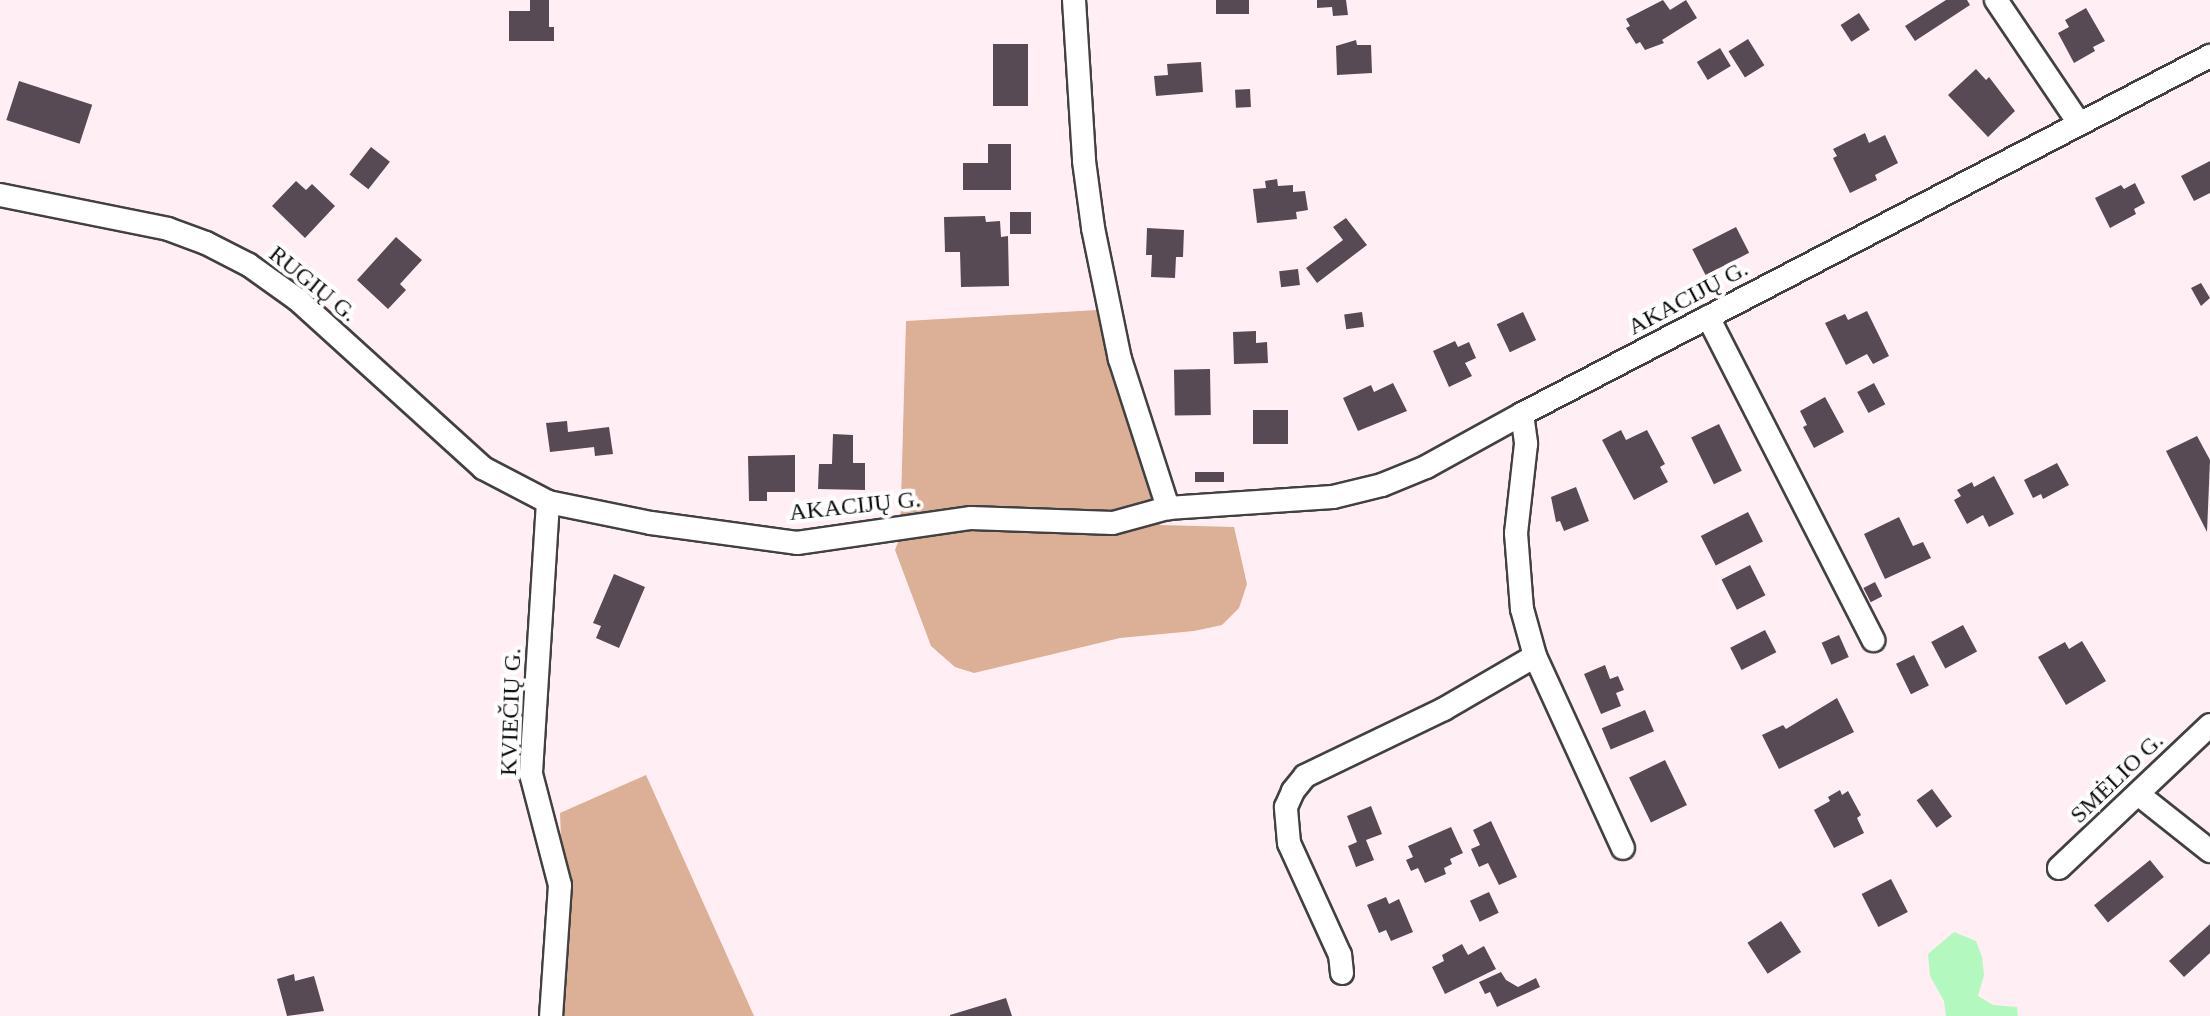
<!DOCTYPE html>
<meta charset="utf-8">
<style>
body{margin:0}
#map{position:relative;width:2210px;height:1016px;overflow:hidden;background:#ffeff5;font-family:Georgia,serif}
div>[style]{position:absolute}
.forest>*{inset:0;background:#dcb096}
.water>*{inset:0;background:#b2f8bf}
.building>*{inset:0;background:#574a54;transform-origin:0 0}
.roads{filter:drop-shadow(2px 0 #414141) drop-shadow(-2px 0 #414141) drop-shadow(0 2px #414141) drop-shadow(0 -2px #414141)}
.minor>*{height:22px;margin:-11px;padding:0 11px;transform-origin:11px;border-radius:11px;background:#fff}
span{translate:-50% -50%;white-space:nowrap;text-align:center;line-height:1.15;-webkit-text-stroke:8px #fff;paint-order:stroke}
.street-label{font-size:24px;color:#0e0e0e}
</style>
<div id="map">
<div class="forest">
<i style="clip-path:polygon(1097px 310px,1160px 525px,1234px 527px,1247px 584px,1239px 608px,1222px 625px,1194px 631px,1120px 638px,974px 673px,955px 667px,931px 646px,895px 550px,900px 537px,906px 321px)"></i>
<i style="clip-path:polygon(646px 775px,754px 1016px,562px 1016px,566px 963px,560px 813px)"></i>
</div>
<div class="water">
<i style="clip-path:polygon(1954px 932px,1976px 941px,1982px 957px,1984px 975px,1978px 996px,1993px 1005px,2017px 1007px,2018px 1016px,1946px 1016px,1944px 1001px,1930px 976px,1928px 954px)"></i>
</div>
<div class="building">
<i style="clip-path:polygon(530px 0,549px 0,549px 27px,554px 27px,554px 41px,509px 41px,509px 11px,530px 11px)"></i>
<i style="left:1216px;top:0;width:33px;height:14px"></i>
<i style="clip-path:polygon(1317px 0,1346px 0,1348px 15px,1333px 16px,1332px 7px,1317px 8px)"></i>
<i style="clip-path:polygon(1663px 0,1670px 10px,1686px 0,1697px 18px,1662px 40px,1664px 43px,1645px 50px,1640px 42px,1636px 44px,1626px 28px,1630px 26px,1626px 19px)"></i>
<i style="clip-path:polygon(1946px 0,1967px 0,1970px 5px,1915px 41px,1905px 26px)"></i>
<i style="clip-path:polygon(2086px 8px,2105px 41px,2093px 47px,2095px 51px,2074px 63px,2058px 33px,2069px 27px,2065px 20px)"></i>
<i style="left:1859px;top:13px;width:20px;height:22px;rotate:57deg"></i>
<i style="left:1748px;top:39px;width:31px;height:23px;rotate:58deg"></i>
<i style="clip-path:polygon(1356px 40px,1357px 45px,1371px 45px,1372px 73px,1337px 75px,1336px 46px)"></i>
<i style="left:993px;top:44px;width:35px;height:62px"></i>
<i style="left:1720px;top:48px;width:21px;height:27px;rotate:59deg"></i>
<i style="clip-path:polygon(1201px 62px,1203px 92px,1156px 96px,1154px 76px,1168px 75px,1167px 64px)"></i>
<i style="clip-path:polygon(1976px 69px,1986px 80px,1989px 77px,2015px 111px,1988px 137px,1948px 95px)"></i>
<i style="left:19px;top:81px;width:77px;height:41px;rotate:18deg"></i>
<i style="left:1250px;top:89px;width:18px;height:15px;rotate:87deg"></i>
<i style="clip-path:polygon(1865px 133px,1869px 143px,1885px 135px,1898px 163px,1875px 175px,1877px 180px,1850px 193px,1833px 158px,1837px 156px,1833px 149px)"></i>
<i style="clip-path:polygon(988px 144px,1011px 144px,1011px 190px,963px 190px,963px 163px,988px 163px)"></i>
<i style="left:371px;top:147px;width:24px;height:35px;rotate:38deg"></i>
<i style="clip-path:polygon(2210px 161px,2210px 193px,2194px 201px,2181px 176px)"></i>
<i style="clip-path:polygon(1277px 179px,1278px 186px,1293px 185px,1293px 192px,1305px 191px,1308px 210px,1296px 212px,1297px 219px,1257px 223px,1253px 189px,1266px 188px,1265px 181px)"></i>
<i style="clip-path:polygon(296px 181px,306px 190px,312px 184px,335px 206px,305px 238px,272px 206px)"></i>
<i style="clip-path:polygon(2135px 183px,2145px 203px,2134px 209px,2136px 214px,2110px 228px,2095px 198px,2121px 185px,2124px 189px)"></i>
<i style="left:1031px;top:212px;width:22px;height:21px;rotate:90deg"></i>
<i style="clip-path:polygon(985px 216px,986px 222px,1000px 221px,1001px 237px,1008px 236px,1009px 286px,961px 287px,960px 252px,945px 252px,944px 217px)"></i>
<i style="clip-path:polygon(1346px 218px,1367px 245px,1317px 283px,1306px 268px,1343px 240px,1333px 227px)"></i>
<i style="left:1736px;top:227px;width:29px;height:49px;rotate:63deg"></i>
<i style="clip-path:polygon(1147px 228px,1184px 230px,1183px 257px,1176px 257px,1175px 278px,1151px 277px,1152px 255px,1146px 255px)"></i>
<i style="clip-path:polygon(396px 237px,422px 260px,400px 284px,406px 290px,388px 309px,357px 280px)"></i>
<i style="left:1298px;top:269px;width:16px;height:19px;rotate:83deg"></i>
<i style="clip-path:polygon(2201px 283px,2210px 298px,2201px 306px,2191px 288px)"></i>
<i style="clip-path:polygon(1867px 311px,1889px 356px,1873px 364px,1867px 354px,1846px 365px,1825px 323px,1845px 314px,1848px 320px)"></i>
<i style="left:1362px;top:312px;width:15px;height:18px;rotate:82deg"></i>
<i style="left:1523px;top:312px;width:31px;height:29px;rotate:65deg"></i>
<i style="clip-path:polygon(1256px 331px,1256px 343px,1267px 342px,1268px 363px,1234px 364px,1233px 332px)"></i>
<i style="clip-path:polygon(1455px 341px,1458px 347px,1469px 342px,1476px 358px,1465px 363px,1472px 376px,1449px 387px,1433px 351px)"></i>
<i style="left:1210px;top:369px;width:46px;height:36px;rotate:89deg"></i>
<i style="clip-path:polygon(1393px 383px,1407px 411px,1358px 431px,1343px 398px,1371px 385px,1374px 392px)"></i>
<i style="left:1874px;top:383px;width:24px;height:19px;rotate:62deg"></i>
<i style="clip-path:polygon(1825px 397px,1844px 432px,1814px 448px,1803px 427px,1807px 425px,1800px 411px)"></i>
<i style="left:1253px;top:410px;width:35px;height:34px"></i>
<i style="clip-path:polygon(567px 421px,568px 432px,609px 427px,613px 454px,595px 456px,594px 447px,550px 452px,546px 423px)"></i>
<i style="left:1719px;top:424px;width:52px;height:31px;rotate:64deg"></i>
<i style="clip-path:polygon(1621px 430px,1626px 440px,1647px 430px,1665px 464px,1660px 467px,1668px 482px,1634px 500px,1602px 440px)"></i>
<i style="clip-path:polygon(833px 434px,853px 435px,853px 463px,865px 463px,865px 490px,818px 489px,819px 464px,832px 464px)"></i>
<i style="clip-path:polygon(2197px 436px,2210px 460px,2207px 532px,2166px 451px)"></i>
<i style="clip-path:polygon(795px 455px,795px 492px,767px 492px,767px 501px,749px 501px,748px 456px)"></i>
<i style="clip-path:polygon(2057px 463px,2069px 485px,2043px 499px,2041px 494px,2033px 498px,2024px 480px)"></i>
<i style="left:1224px;top:472px;width:10px;height:29px;rotate:90deg"></i>
<i style="clip-path:polygon(1994px 476px,2014px 514px,1989px 527px,1983px 515px,1967px 524px,1954px 500px,1961px 496px,1957px 490px,1972px 482px,1974px 487px)"></i>
<i style="clip-path:polygon(1576px 487px,1589px 521px,1564px 531px,1560px 521px,1556px 522px,1551px 497px)"></i>
<i style="left:1748px;top:512px;width:33px;height:53px;rotate:63deg"></i>
<i style="clip-path:polygon(1899px 517px,1913px 546px,1923px 542px,1931px 558px,1885px 579px,1864px 534px)"></i>
<i style="left:1750px;top:565px;width:34px;height:32px;rotate:63deg"></i>
<i style="clip-path:polygon(614px 574px,645px 587px,619px 648px,596px 638px,601px 626px,593px 623px)"></i>
<i style="left:1875px;top:582px;width:16px;height:13px;rotate:63deg"></i>
<i style="left:1963px;top:625px;width:30px;height:36px;rotate:62deg"></i>
<i style="left:1765px;top:630px;width:25px;height:39px;rotate:63deg"></i>
<i style="left:1839px;top:635px;width:24px;height:19px;rotate:66deg"></i>
<i style="clip-path:polygon(2082px 641px,2106px 681px,2066px 705px,2038px 657px,2065px 642px,2069px 649px)"></i>
<i style="left:1914px;top:655px;width:34px;height:20px;rotate:64deg"></i>
<i style="clip-path:polygon(1605px 665px,1610px 679px,1618px 676px,1624px 690px,1616px 693px,1621px 706px,1601px 714px,1584px 674px)"></i>
<i style="clip-path:polygon(1837px 698px,1854px 732px,1779px 769px,1762px 735px,1783px 725px,1786px 729px)"></i>
<i style="left:1645px;top:710px;width:23px;height:47px;rotate:67deg"></i>
<i style="left:1665px;top:760px;width:50px;height:40px;rotate:64deg"></i>
<i style="left:1932px;top:789px;width:34px;height:19px;rotate:54deg"></i>
<i style="clip-path:polygon(1840px 790px,1842px 795px,1848px 791px,1861px 815px,1857px 818px,1864px 833px,1834px 848px,1814px 810px,1830px 801px,1828px 797px)"></i>
<i style="clip-path:polygon(1371px 806px,1382px 834px,1366px 840px,1374px 860px,1356px 867px,1348px 846px,1357px 842px,1347px 816px)"></i>
<i style="clip-path:polygon(1491px 821px,1517px 877px,1499px 885px,1488px 863px,1479px 867px,1471px 849px,1480px 845px,1473px 830px)"></i>
<i style="clip-path:polygon(1451px 827px,1463px 853px,1450px 859px,1452px 864px,1444px 868px,1446px 874px,1425px 883px,1418px 868px,1411px 871px,1406px 860px,1413px 857px,1408px 846px)"></i>
<i style="left:2150px;top:860px;width:22px;height:72px;rotate:51deg"></i>
<i style="left:1891px;top:879px;width:37px;height:33px;rotate:63deg"></i>
<i style="left:1489px;top:892px;width:23px;height:21px;rotate:65deg"></i>
<i style="clip-path:polygon(1386px 897px,1389px 904px,1399px 899px,1413px 932px,1391px 941px,1386px 930px,1379px 933px,1367px 905px)"></i>
<i style="left:1781px;top:921px;width:37px;height:40px;rotate:57deg"></i>
<i style="clip-path:polygon(2210px 924px,2210px 953px,2184px 977px,2169px 961px)"></i>
<i style="clip-path:polygon(1462px 944px,1468px 955px,1484px 946px,1496px 969px,1445px 994px,1432px 967px,1444px 961px,1442px 955px)"></i>
<i style="clip-path:polygon(1501px 972px,1506px 980px,1518px 987px,1536px 978px,1540px 987px,1497px 1007px,1490px 992px,1485px 994px,1479px 982px)"></i>
<i style="clip-path:polygon(294px 974px,295px 981px,314px 976px,324px 1011px,287px 1016px,277px 979px)"></i>
<i style="clip-path:polygon(1006px 998px,1012px 1016px,950px 1016px,950px 1015px)"></i>
</div>
<div class="roads">
<div class="minor">
<i style="left:1074px;top:0;width:161px;rotate:86.4deg"></i>
<i style="left:1084px;top:161px;width:68px;rotate:82.3deg"></i>
<i style="left:1093px;top:228px;width:134px;rotate:78.4deg"></i>
<i style="left:1120px;top:359px;width:157px;rotate:72.1deg"></i>
<i style="left:1996px;top:0;width:148px;rotate:56deg"></i>
<i style="left:0;top:195px;width:171px;rotate:11.4deg"></i>
<i style="left:168px;top:229px;width:40px;rotate:20.2deg"></i>
<i style="left:206px;top:243px;width:48px;rotate:27.1deg"></i>
<i style="left:249px;top:265px;width:60px;rotate:35.5deg"></i>
<i style="left:298px;top:300px;width:250px;rotate:42.2deg"></i>
<i style="left:483px;top:468px;width:73px;rotate:27.6deg"></i>
<i style="left:548px;top:502px;width:105px;rotate:11.5deg"></i>
<i style="left:651px;top:523px;width:147px;rotate:7.8deg"></i>
<i style="left:797px;top:543px;width:176px;rotate:-8.2deg"></i>
<i style="left:971px;top:518px;width:142px;rotate:2deg"></i>
<i style="left:1113px;top:523px;width:57px;rotate:-15.3deg"></i>
<i style="left:1168px;top:508px;width:165px;rotate:-3.8deg"></i>
<i style="left:1333px;top:497px;width:50px;rotate:-13.8deg"></i>
<i style="left:1382px;top:485px;width:48px;rotate:-22.2deg"></i>
<i style="left:1426px;top:467px;width:110px;rotate:-28.9deg"></i>
<i style="left:1522px;top:414px;width:776px;rotate:-27.49deg"></i>
<i style="left:1708px;top:317px;width:363px;rotate:62.9deg"></i>
<i style="left:1522px;top:414px;width:30px;rotate:82deg"></i>
<i style="left:1526px;top:444px;width:90px;rotate:96.4deg"></i>
<i style="left:1516px;top:533px;width:76px;rotate:85.5deg"></i>
<i style="left:1522px;top:609px;width:49px;rotate:74.5deg"></i>
<i style="left:1535px;top:656px;width:211px;rotate:65.4deg"></i>
<i style="left:548px;top:502px;width:273px;rotate:93.6deg"></i>
<i style="left:531px;top:774px;width:115px;rotate:75.4deg"></i>
<i style="left:560px;top:885px;width:131px;rotate:93.9deg"></i>
<i style="left:2138px;top:794px;width:92px;rotate:38.4deg"></i>
<i style="left:2059px;top:868px;width:208px;rotate:-43.4deg"></i>
<i style="left:1342px;top:973px;width:18px;rotate:-96deg"></i>
<i style="left:1340px;top:955px;width:123px;rotate:-114.5deg"></i>
<i style="left:1289px;top:843px;width:36px;rotate:-95deg"></i>
<i style="left:1286px;top:807px;width:17px;rotate:-66deg"></i>
<i style="left:1293px;top:791px;width:19px;rotate:-51deg"></i>
<i style="left:1305px;top:776px;width:154px;rotate:-25.7deg"></i>
<i style="left:1444px;top:709px;width:105px;rotate:-30.2deg"></i>
</div>
</div>
<div class="street-label">
<span style="left:313px;top:284px;rotate:39deg">RUGIŲ G.</span>
<span style="left:1688px;top:298px;rotate:-28deg">AKACIJŲ G.</span>
<span style="left:855px;top:506px;rotate:-6deg">AKACIJŲ G.</span>
<span style="left:511px;top:712px;rotate:-88deg">KVIEČIŲ G.</span>
<span style="left:2117px;top:778px;rotate:-44deg">SMĖLIO G.</span>
</div>
</div>
